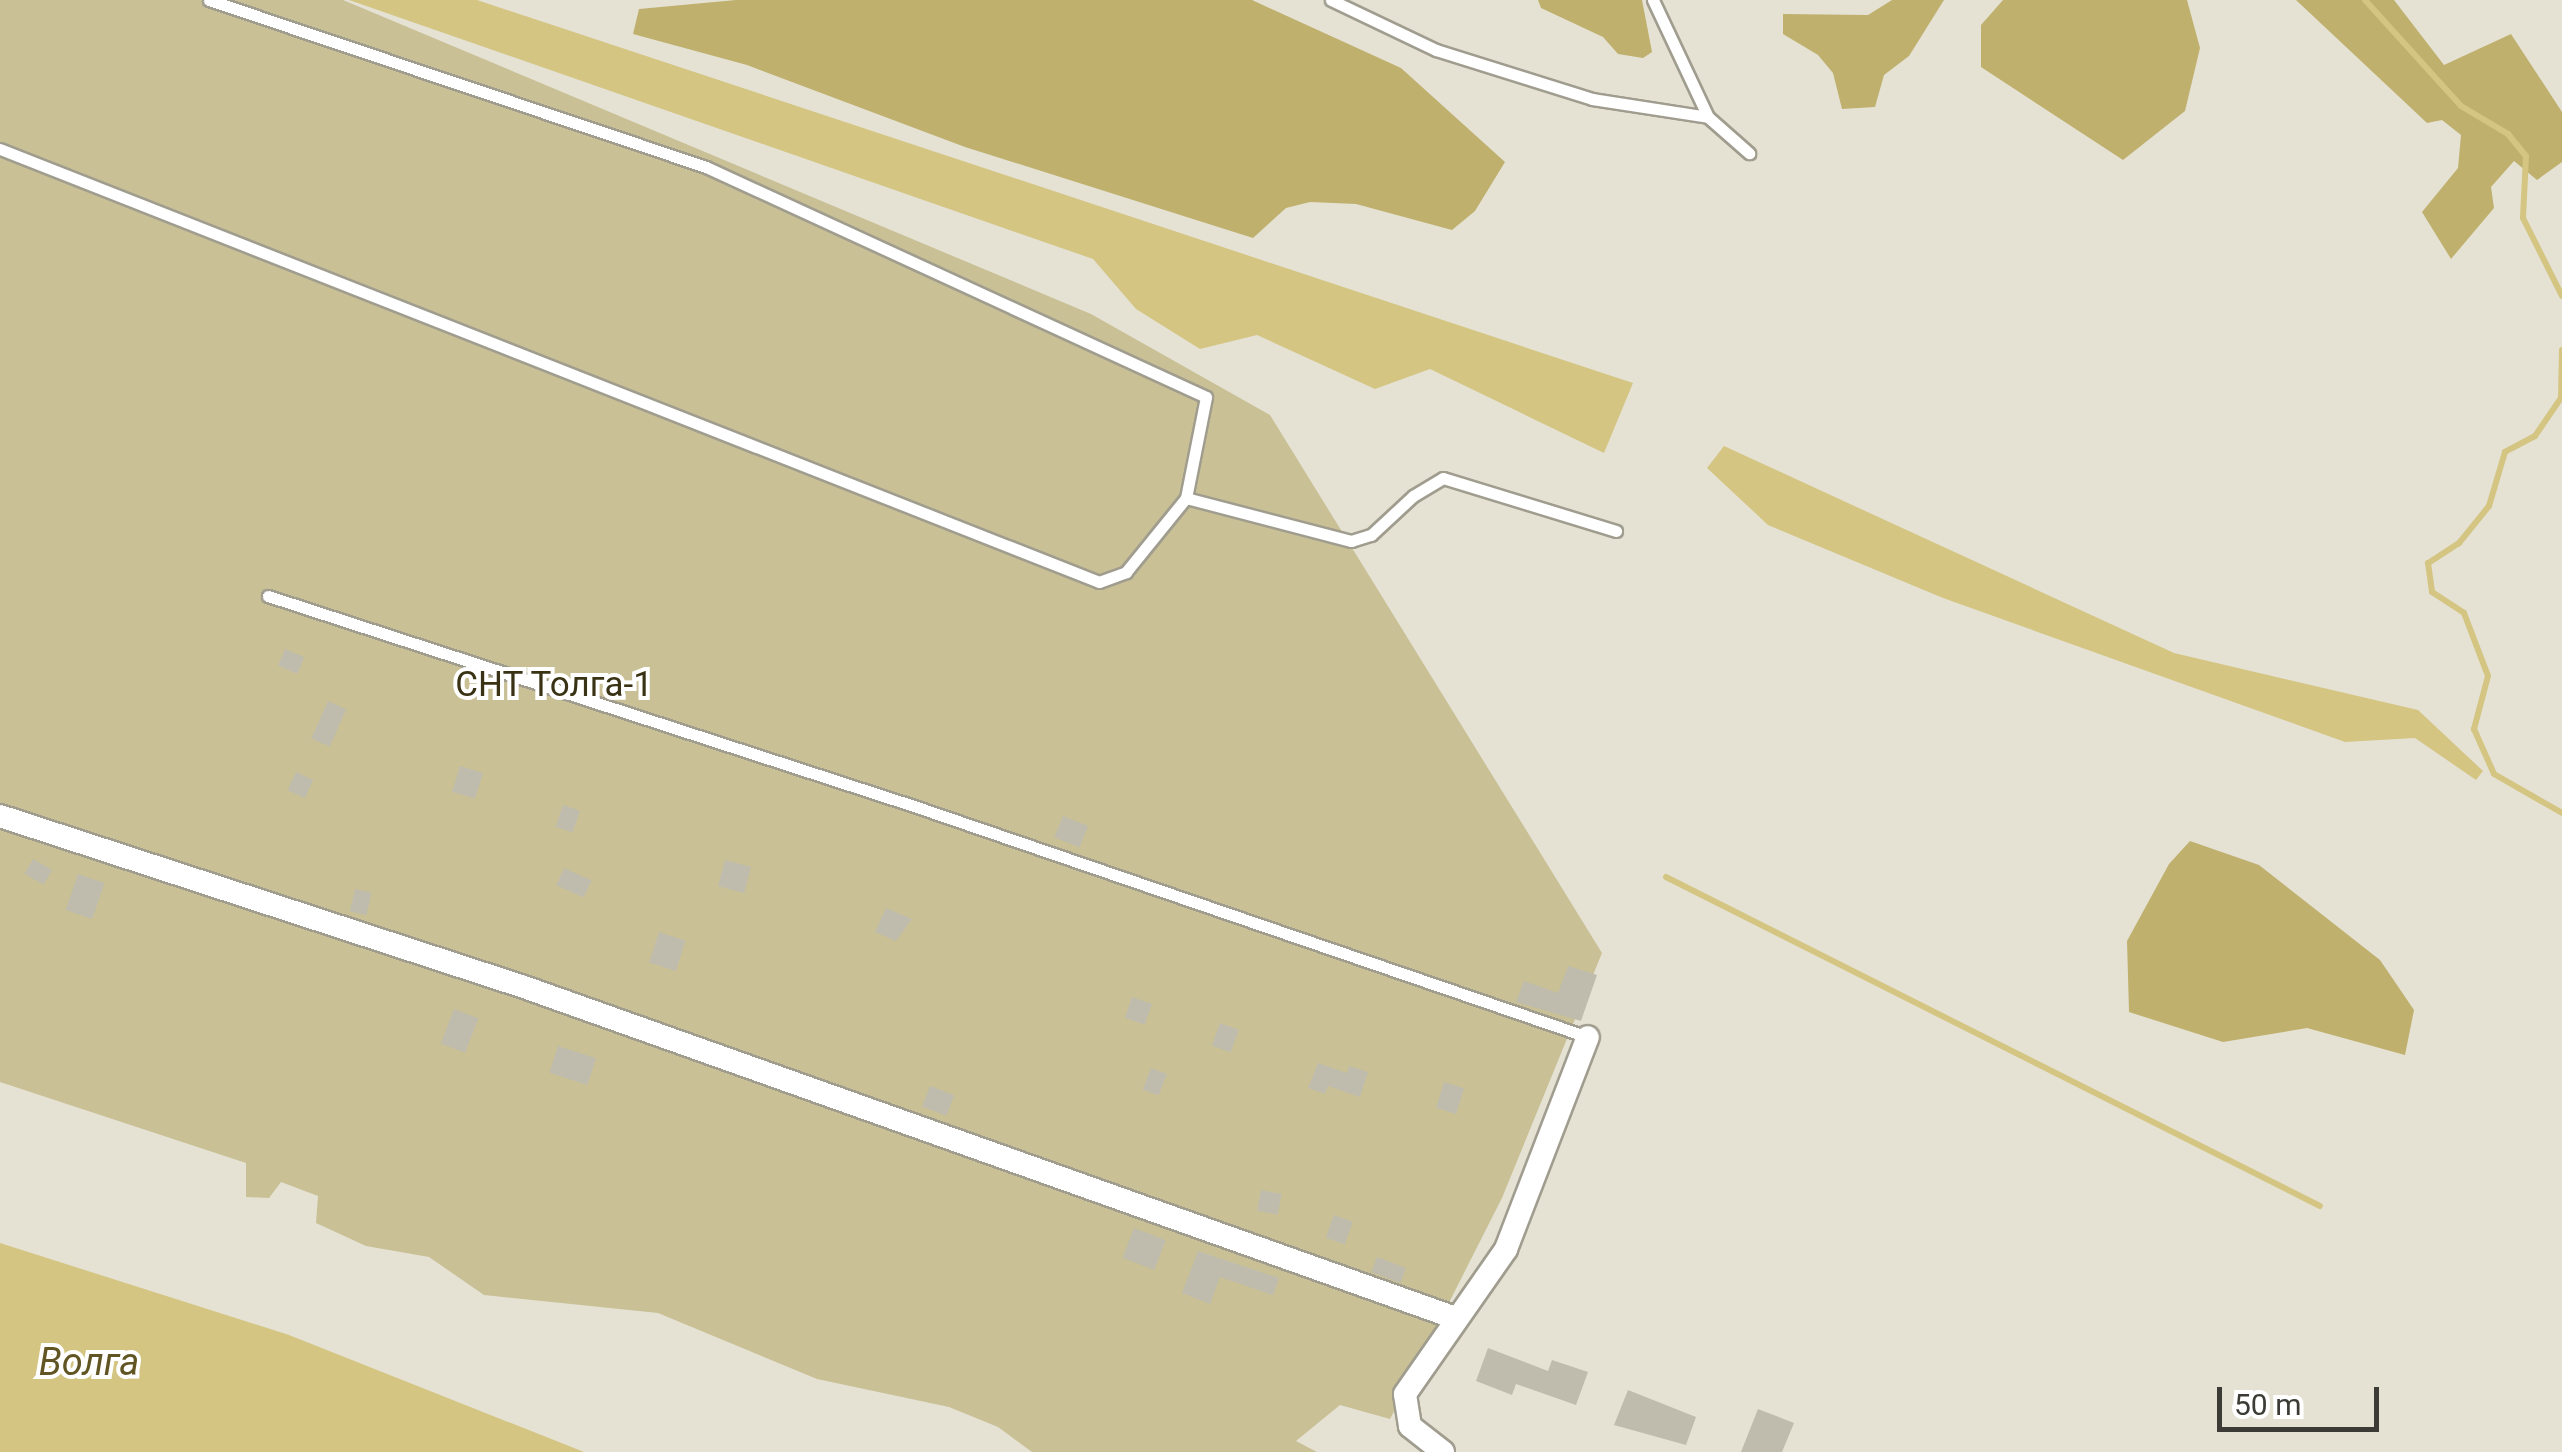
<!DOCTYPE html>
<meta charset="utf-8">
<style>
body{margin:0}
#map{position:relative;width:2562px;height:1452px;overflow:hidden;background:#e5e2d4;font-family:Roboto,sans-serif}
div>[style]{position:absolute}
.green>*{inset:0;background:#c9c096}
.forest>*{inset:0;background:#bfb06d}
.water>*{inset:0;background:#d4c582}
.stream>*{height:6px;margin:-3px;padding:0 3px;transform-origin:3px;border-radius:3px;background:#d4c582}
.building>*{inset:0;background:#bfbcad;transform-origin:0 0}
.roads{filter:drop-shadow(2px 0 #a09d8f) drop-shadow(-2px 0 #a09d8f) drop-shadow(0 2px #a09d8f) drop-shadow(0 -2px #a09d8f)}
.service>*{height:11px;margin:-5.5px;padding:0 5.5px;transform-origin:5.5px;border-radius:5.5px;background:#fff}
.minor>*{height:22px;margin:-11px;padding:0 11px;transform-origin:11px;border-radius:11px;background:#fff}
span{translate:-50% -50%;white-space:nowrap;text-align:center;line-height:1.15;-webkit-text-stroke:8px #fff;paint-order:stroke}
.park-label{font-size:35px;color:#393214}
.water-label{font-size:38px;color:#615623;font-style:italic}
.scale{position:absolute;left:2217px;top:1387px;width:162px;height:45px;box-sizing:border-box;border:5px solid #3c3b35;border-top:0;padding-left:12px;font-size:30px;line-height:35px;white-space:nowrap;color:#3c3b35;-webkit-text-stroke:8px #fff;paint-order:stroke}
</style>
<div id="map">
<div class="green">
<i style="clip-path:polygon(0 0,343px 0,1091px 314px,1270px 415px,1602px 953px,1502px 1198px,1390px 1419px,1340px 1405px,1296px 1441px,1317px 1452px,1032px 1452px,998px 1427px,949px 1407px,817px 1379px,658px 1313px,484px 1295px,429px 1257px,366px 1246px,316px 1223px,318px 1196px,281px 1182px,269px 1198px,246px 1197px,246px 1163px,0 1082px)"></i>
</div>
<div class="forest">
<i style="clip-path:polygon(736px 0,1252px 0,1401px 68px,1505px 162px,1475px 211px,1452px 230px,1356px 204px,1310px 202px,1286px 208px,1253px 238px,965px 147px,747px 65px,633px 34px,639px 9px)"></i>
<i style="clip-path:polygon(1538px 0,1642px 0,1652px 52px,1643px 58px,1618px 54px,1603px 37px,1541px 8px)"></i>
<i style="clip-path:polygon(1892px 0,1944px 0,1909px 56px,1884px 75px,1875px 107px,1842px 109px,1833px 73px,1818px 55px,1783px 34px,1783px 14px,1868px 15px)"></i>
<i style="clip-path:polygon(2003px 0,2187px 0,2200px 48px,2185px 111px,2123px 160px,1981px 67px,1981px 25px)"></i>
<i style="clip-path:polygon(2296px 0,2394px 0,2444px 65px,2511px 34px,2562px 112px,2562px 162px,2537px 180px,2514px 161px,2491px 187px,2494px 208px,2451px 259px,2422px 212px,2458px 168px,2461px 135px,2442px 120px,2427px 123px)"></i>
<i style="clip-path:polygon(2190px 841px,2259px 865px,2380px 960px,2414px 1010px,2405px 1055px,2307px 1028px,2223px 1042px,2129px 1012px,2127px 941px,2169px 864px)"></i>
</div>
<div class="water">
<i style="clip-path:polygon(349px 0,477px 0,1633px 383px,1604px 453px,1430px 369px,1375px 389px,1257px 335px,1200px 349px,1136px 309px,1093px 259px)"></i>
<i style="clip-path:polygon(1724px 446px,2174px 653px,2418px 710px,2483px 771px,2476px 780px,2415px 738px,2345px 742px,1943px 598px,1768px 525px,1707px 468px)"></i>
<i style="clip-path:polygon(0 1243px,289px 1335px,584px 1452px,0 1452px)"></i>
</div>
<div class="stream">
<i style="left:2365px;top:0;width:143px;rotate:47.8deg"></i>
<i style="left:2461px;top:106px;width:55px;rotate:30.8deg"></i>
<i style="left:2508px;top:134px;width:28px;rotate:51deg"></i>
<i style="left:2526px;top:156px;width:62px;rotate:92.8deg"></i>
<i style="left:2523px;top:218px;width:87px;rotate:63.4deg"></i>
<i style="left:2562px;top:350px;width:48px;rotate:91.2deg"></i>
<i style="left:2561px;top:398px;width:46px;rotate:124.4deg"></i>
<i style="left:2535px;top:436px;width:34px;rotate:152deg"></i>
<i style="left:2505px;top:452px;width:56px;rotate:106.5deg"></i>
<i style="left:2489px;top:506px;width:48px;rotate:129deg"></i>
<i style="left:2459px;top:543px;width:37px;rotate:147deg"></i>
<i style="left:2428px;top:563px;width:29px;rotate:82deg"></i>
<i style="left:2432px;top:592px;width:38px;rotate:33deg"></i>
<i style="left:2464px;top:613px;width:67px;rotate:69.1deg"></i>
<i style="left:2488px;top:676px;width:55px;rotate:104.8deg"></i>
<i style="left:2474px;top:729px;width:49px;rotate:66deg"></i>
<i style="left:2494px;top:774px;width:78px;rotate:29.8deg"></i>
<i style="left:1666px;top:877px;width:732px;rotate:26.71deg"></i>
</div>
<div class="building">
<i style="left:285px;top:649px;width:21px;height:18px;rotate:23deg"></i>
<i style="left:328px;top:701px;width:20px;height:41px;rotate:24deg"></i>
<i style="left:460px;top:766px;width:24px;height:27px;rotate:17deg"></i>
<i style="left:296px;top:772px;width:19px;height:20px;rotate:25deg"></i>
<i style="left:563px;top:805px;width:18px;height:23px;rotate:19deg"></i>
<i style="left:1063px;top:816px;width:27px;height:23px;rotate:22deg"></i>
<i style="left:33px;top:859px;width:22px;height:17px;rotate:30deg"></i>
<i style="left:725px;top:860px;width:27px;height:27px;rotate:15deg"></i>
<i style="left:564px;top:868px;width:30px;height:19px;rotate:24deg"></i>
<i style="left:78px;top:874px;width:28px;height:38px;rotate:19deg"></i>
<i style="left:355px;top:889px;width:17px;height:23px;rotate:13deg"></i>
<i style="clip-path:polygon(886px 908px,912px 919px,896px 941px,875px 932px)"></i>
<i style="left:659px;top:932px;width:28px;height:32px;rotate:18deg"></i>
<i style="clip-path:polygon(1568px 966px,1597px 975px,1581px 1021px,1516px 1002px,1524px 981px,1558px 993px)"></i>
<i style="left:1132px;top:997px;width:21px;height:22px;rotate:19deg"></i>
<i style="left:454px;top:1009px;width:26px;height:37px;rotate:21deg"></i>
<i style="left:1220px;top:1023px;width:20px;height:24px;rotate:20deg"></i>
<i style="left:558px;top:1046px;width:40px;height:28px;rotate:18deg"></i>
<i style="clip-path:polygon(1318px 1063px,1347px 1073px,1349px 1066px,1368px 1072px,1360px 1097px,1328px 1086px,1325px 1094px,1308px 1088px)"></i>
<i style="left:1151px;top:1068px;width:17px;height:23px;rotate:21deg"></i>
<i style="left:1444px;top:1082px;width:21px;height:27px;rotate:17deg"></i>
<i style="left:930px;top:1086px;width:26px;height:22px;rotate:21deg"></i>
<i style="left:1261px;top:1190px;width:21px;height:21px;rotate:11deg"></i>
<i style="left:1334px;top:1215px;width:20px;height:24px;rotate:20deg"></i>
<i style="left:1134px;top:1228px;width:34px;height:32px;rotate:21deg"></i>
<i style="clip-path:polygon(1198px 1251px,1279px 1278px,1273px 1295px,1220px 1277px,1210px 1304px,1182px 1293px)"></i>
<i style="left:1377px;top:1257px;width:31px;height:16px;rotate:21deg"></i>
<i style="clip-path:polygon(1488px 1348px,1548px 1371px,1552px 1360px,1588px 1372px,1576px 1405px,1516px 1384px,1512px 1395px,1476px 1381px)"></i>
<i style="clip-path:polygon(1628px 1390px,1696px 1417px,1686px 1445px,1614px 1425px)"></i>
<i style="clip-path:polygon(1758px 1409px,1794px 1423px,1782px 1452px,1741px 1452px)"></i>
</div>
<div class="roads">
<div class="service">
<i style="left:209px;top:0;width:524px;rotate:18.57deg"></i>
<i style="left:706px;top:167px;width:550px;rotate:24.7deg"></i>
<i style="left:1206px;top:397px;width:103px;rotate:101.2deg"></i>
<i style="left:1186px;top:498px;width:171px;rotate:14.6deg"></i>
<i style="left:1351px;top:541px;width:21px;rotate:-17deg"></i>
<i style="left:1371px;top:535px;width:57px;rotate:-42.9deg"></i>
<i style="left:1413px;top:496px;width:35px;rotate:-31deg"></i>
<i style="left:1443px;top:478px;width:181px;rotate:17deg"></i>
<i style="left:1331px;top:0;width:116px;rotate:25.5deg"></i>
<i style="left:1436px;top:50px;width:164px;rotate:17.4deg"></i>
<i style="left:1592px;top:99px;width:117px;rotate:8.8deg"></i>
<i style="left:1708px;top:117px;width:55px;rotate:41.3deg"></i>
<i style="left:1653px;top:0;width:129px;rotate:64.8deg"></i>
<i style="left:0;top:149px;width:1181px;rotate:21.5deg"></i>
<i style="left:1099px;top:582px;width:29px;rotate:-20deg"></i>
<i style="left:1126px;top:572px;width:95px;rotate:-51deg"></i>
<i style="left:268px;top:596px;width:676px;rotate:18.01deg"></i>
<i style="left:911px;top:805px;width:716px;rotate:18.92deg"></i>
</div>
<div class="minor">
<i style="left:0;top:816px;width:551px;rotate:18.07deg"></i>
<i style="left:524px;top:987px;width:986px;rotate:19.56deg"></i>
<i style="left:1443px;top:1452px;width:42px;rotate:-141.8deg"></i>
<i style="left:1410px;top:1426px;width:32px;rotate:-99deg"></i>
<i style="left:1405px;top:1394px;width:177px;rotate:-55.1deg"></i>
<i style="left:1506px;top:1249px;width:227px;rotate:-68.9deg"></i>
</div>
</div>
<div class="park-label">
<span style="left:554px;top:685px">СНТ Толга-1</span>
</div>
<div class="water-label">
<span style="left:89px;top:1363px">Волга</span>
</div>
<div class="scale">50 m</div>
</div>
